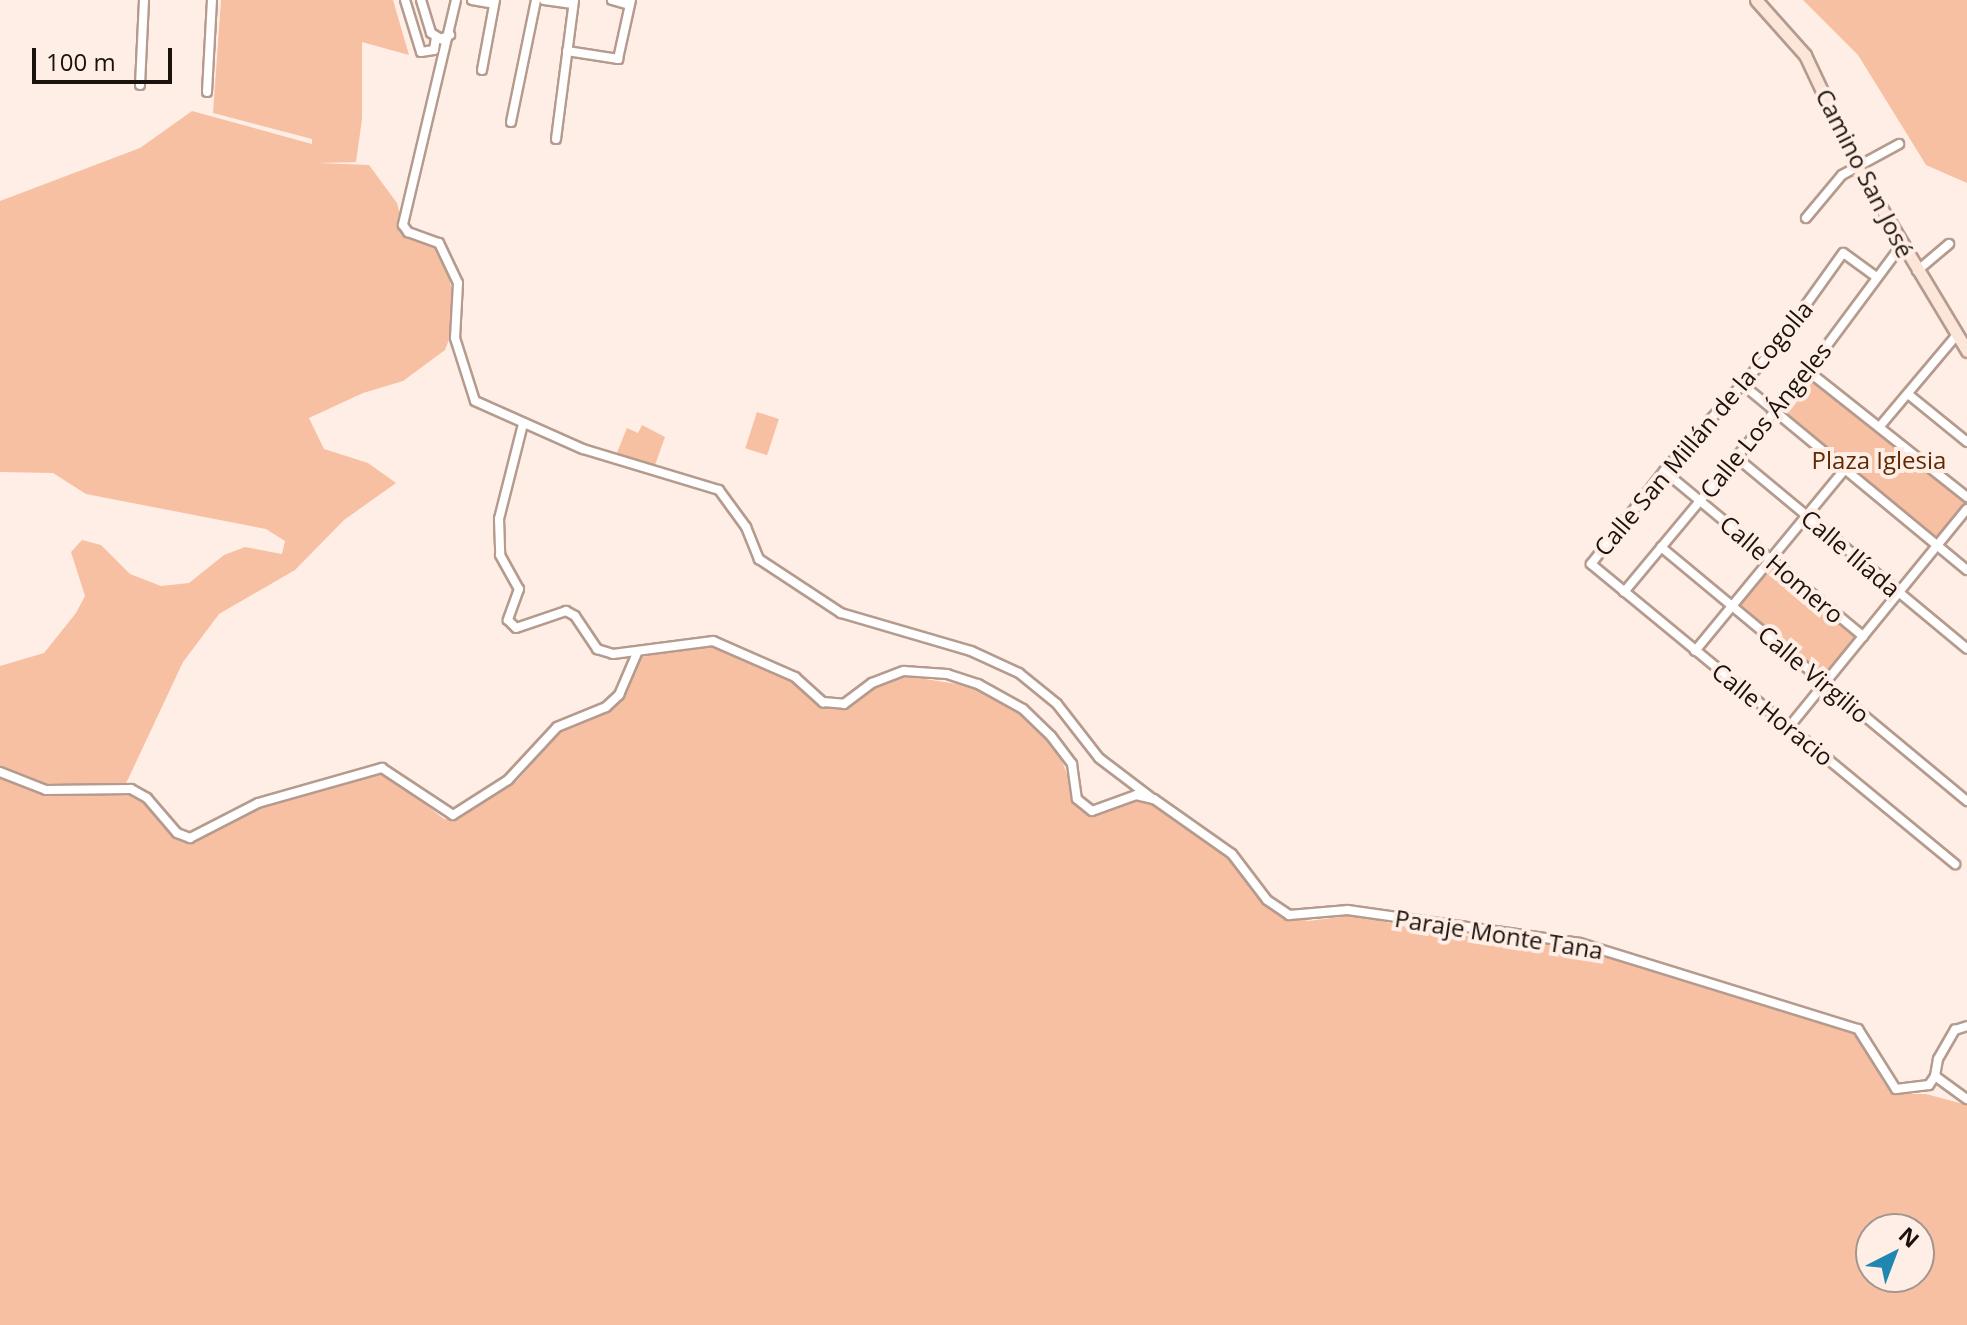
<!DOCTYPE html>
<meta charset="utf-8">
<style>
body{margin:0}
#map{position:relative;width:1967px;height:1325px;overflow:hidden;background:#ffeee5;font-family:"Open Sans",sans-serif}
div>[style]{position:absolute}
.green>*{inset:0;background:#f7c0a2;transform-origin:0 0}
.roads{filter:drop-shadow(2px 0 #b59b8e) drop-shadow(-2px 0 #b59b8e) drop-shadow(0 2px #b59b8e) drop-shadow(0 -2px #b59b8e)}
.minor>*{height:8px;margin:-4px;padding:0 4px;transform-origin:4px;border-radius:4px;background:#fff}
.secondary>*{height:11px;margin:-5.5px;padding:0 5.5px;transform-origin:5.5px;border-radius:5.5px;background:#fce5d9}
span{translate:-50% -50%;white-space:nowrap;text-align:center;line-height:1.15;-webkit-text-stroke:8px #ffeee5;paint-order:stroke}
.street-label{font-size:24px;color:#1b120d}
.park-label{font-size:24px;color:#5f2903}
.north{position:absolute;left:1855px;top:1213px;width:80px;height:80px;box-sizing:border-box;background:#ffeee5;border:2px solid #a4968f;border-radius:50%;rotate:42deg;font-size:22px;font-weight:700;line-height:32px;text-align:center;color:#1b120d}
.north::after{content:'';display:block;margin:auto;width:28px;height:36px;background:#2187b0;clip-path:polygon(50% 0,100% 100%,50% 72%,0 100%)}
.scale{position:absolute;left:32px;top:48px;width:140px;height:36px;box-sizing:border-box;border:4px solid #1b120d;border-top:0;padding-left:10px;font-size:24px;line-height:28px;white-space:nowrap;color:#1b120d;-webkit-text-stroke:6px #ffeee5;paint-order:stroke}
</style>
<div id="map">
<div class="green">
<i style="clip-path:polygon(evenodd,221px 0,393px 0,409px 55px,362px 42px,362px 119px,356px 162px,318px 163px,369px 165px,397px 203px,405px 234px,434px 247px,448px 271px,457px 319px,445px 350px,403px 381px,363px 393px,309px 418px,324px 449px,368px 463px,396px 483px,344px 520px,295px 570px,219px 614px,183px 662px,122px 792px,136px 796px,183px 839px,251px 811px,372px 774px,389px 776px,444px 819px,458px 819px,517px 781px,560px 732px,607px 713px,620px 702px,642px 657px,695px 647px,718px 647px,755px 661px,840px 710px,880px 682px,906px 676px,976px 687px,1008px 701px,1057px 748px,1079px 805px,1096px 816px,1140px 800px,1159px 808px,1224px 851px,1278px 911px,1308px 921px,1356px 915px,1428px 932px,1578px 946px,1844px 1026px,1858px 1035px,1884px 1083px,1904px 1094px,1926px 1094px,1967px 1105px,1967px 1325px,0 1325px,0 666px,44px 653px,76px 613px,85px 596px,71px 552px,82px 540px,101px 545px,130px 574px,161px 586px,189px 583px,224px 555px,245px 547px,282px 554px,285px 541px,266px 529px,86px 494px,53px 473px,0 472px,0 201px,140px 148px,192px 111px,312px 144px,312px 139px,213px 113px,221px 0,1871px 1229px,1919px 1229px,1919px 1277px,1871px 1277px,1871px 1229px)"></i>
<i style="clip-path:polygon(1803px 0,1967px 0,1967px 183px,1926px 165px,1858px 55px)"></i>
<i style="clip-path:polygon(1808px 371px,1967px 497px,1967px 509px,1937px 546px,1774px 411px)"></i>
<i style="left:757px;top:412px;width:23px;height:38px;rotate:18deg"></i>
<i style="clip-path:polygon(642px 425px,665px 437px,655px 465px,616px 455px,627px 428px,638px 433px)"></i>
<i style="left:1771px;top:559px;width:120px;height:61px;rotate:40deg"></i>
</div>
<div class="roads">
<div class="minor">
<i style="left:405px;top:0;width:54px;rotate:72.9deg"></i>
<i style="left:421px;top:52px;width:13px;rotate:-9deg"></i>
<i style="left:434px;top:50px;width:13px;rotate:-81deg"></i>
<i style="left:421px;top:0;width:34px;rotate:73deg"></i>
<i style="left:431px;top:33px;width:12px;rotate:31deg"></i>
<i style="left:441px;top:39px;width:10px;rotate:-24deg"></i>
<i style="left:456px;top:0;width:231px;rotate:103.3deg"></i>
<i style="left:403px;top:225px;width:9px;rotate:54deg"></i>
<i style="left:408px;top:232px;width:33px;rotate:20deg"></i>
<i style="left:439px;top:243px;width:44px;rotate:64.6deg"></i>
<i style="left:458px;top:283px;width:55px;rotate:93.1deg"></i>
<i style="left:455px;top:338px;width:66px;rotate:72.4deg"></i>
<i style="left:475px;top:401px;width:118px;rotate:24deg"></i>
<i style="left:583px;top:449px;width:142px;rotate:16.8deg"></i>
<i style="left:719px;top:490px;width:46px;rotate:53.9deg"></i>
<i style="left:746px;top:527px;width:35px;rotate:68deg"></i>
<i style="left:759px;top:559px;width:98px;rotate:33.4deg"></i>
<i style="left:841px;top:613px;width:135px;rotate:16.3deg"></i>
<i style="left:971px;top:651px;width:53px;rotate:24.6deg"></i>
<i style="left:1019px;top:673px;width:49px;rotate:39.2deg"></i>
<i style="left:1057px;top:704px;width:68px;rotate:52.1deg"></i>
<i style="left:1099px;top:758px;width:68px;rotate:37.2deg"></i>
<i style="left:472px;top:0;width:22px;rotate:10deg"></i>
<i style="left:544px;top:0;width:29px;rotate:8deg"></i>
<i style="left:612px;top:0;width:18px;rotate:16deg"></i>
<i style="left:567px;top:51px;width:52px;rotate:8.9deg"></i>
<i style="left:618px;top:59px;width:60px;rotate:-77.6deg"></i>
<i style="left:482px;top:70px;width:71px;rotate:-79.5deg"></i>
<i style="left:140px;top:85px;width:85px;rotate:-87.3deg"></i>
<i style="left:207px;top:92px;width:92px;rotate:-86.9deg"></i>
<i style="left:511px;top:122px;width:125px;rotate:-78.4deg"></i>
<i style="left:556px;top:139px;width:140px;rotate:-82.6deg"></i>
<i style="left:1806px;top:218px;width:56px;rotate:-50.1deg"></i>
<i style="left:1842px;top:175px;width:65px;rotate:-28.5deg"></i>
<i style="left:1917px;top:271px;width:42px;rotate:-40.2deg"></i>
<i style="left:1875px;top:276px;width:39px;rotate:-144deg"></i>
<i style="left:1843px;top:253px;width:117px;rotate:125.6deg"></i>
<i style="left:1775px;top:348px;width:166px;rotate:132.1deg"></i>
<i style="left:1664px;top:471px;width:118px;rotate:128.1deg"></i>
<i style="left:1591px;top:564px;width:472px;rotate:39.5deg"></i>
<i style="left:1808px;top:371px;width:203px;rotate:38.4deg"></i>
<i style="left:1742px;top:384px;width:292px;rotate:39.6deg"></i>
<i style="left:1908px;top:394px;width:76px;rotate:39.1deg"></i>
<i style="left:523px;top:424px;width:98px;rotate:104.2deg"></i>
<i style="left:499px;top:519px;width:36px;rotate:88deg"></i>
<i style="left:500px;top:555px;width:39px;rotate:61deg"></i>
<i style="left:519px;top:589px;width:33px;rotate:110deg"></i>
<i style="left:508px;top:620px;width:11px;rotate:45deg"></i>
<i style="left:516px;top:628px;width:53px;rotate:-18.8deg"></i>
<i style="left:566px;top:611px;width:10px;rotate:29deg"></i>
<i style="left:575px;top:616px;width:40px;rotate:56deg"></i>
<i style="left:597px;top:649px;width:17px;rotate:17deg"></i>
<i style="left:613px;top:654px;width:101px;rotate:-7.4deg"></i>
<i style="left:713px;top:641px;width:90px;rotate:23.7deg"></i>
<i style="left:795px;top:677px;width:38px;rotate:42deg"></i>
<i style="left:823px;top:702px;width:21px;rotate:5deg"></i>
<i style="left:844px;top:704px;width:35px;rotate:-37deg"></i>
<i style="left:872px;top:683px;width:34px;rotate:-21deg"></i>
<i style="left:904px;top:671px;width:43px;rotate:4deg"></i>
<i style="left:947px;top:674px;width:33px;rotate:18deg"></i>
<i style="left:978px;top:684px;width:51px;rotate:29.1deg"></i>
<i style="left:1023px;top:709px;width:39px;rotate:44deg"></i>
<i style="left:1051px;top:736px;width:35px;rotate:53deg"></i>
<i style="left:1072px;top:764px;width:35px;rotate:82deg"></i>
<i style="left:1077px;top:799px;width:19px;rotate:39deg"></i>
<i style="left:1092px;top:811px;width:47px;rotate:-20deg"></i>
<i style="left:1136px;top:795px;width:18px;rotate:13deg"></i>
<i style="left:1154px;top:799px;width:95px;rotate:35.2deg"></i>
<i style="left:1232px;top:854px;width:58px;rotate:52.7deg"></i>
<i style="left:1267px;top:900px;width:27px;rotate:34deg"></i>
<i style="left:1289px;top:915px;width:59px;rotate:-4.8deg"></i>
<i style="left:1348px;top:910px;width:234px;rotate:8.1deg"></i>
<i style="left:1580px;top:943px;width:291px;rotate:17.2deg"></i>
<i style="left:1858px;top:1029px;width:71px;rotate:57.7deg"></i>
<i style="left:1896px;top:1089px;width:33px;rotate:-7deg"></i>
<i style="left:1929px;top:1085px;width:11px;rotate:-56deg"></i>
<i style="left:1881px;top:425px;width:116px;rotate:-49.9deg"></i>
<i style="left:1736px;top:457px;width:300px;rotate:39.7deg"></i>
<i style="left:1664px;top:471px;width:259px;rotate:39.7deg"></i>
<i style="left:1661px;top:547px;width:398px;rotate:39.7deg"></i>
<i style="left:1624px;top:592px;width:288px;rotate:-50.2deg"></i>
<i style="left:1808px;top:371px;width:156px;rotate:-53.4deg"></i>
<i style="left:1695px;top:651px;width:236px;rotate:-50.5deg"></i>
<i style="left:1789px;top:727px;width:281px;rotate:-50.8deg"></i>
<i style="left:0;top:772px;width:49px;rotate:21.4deg"></i>
<i style="left:46px;top:790px;width:85px;rotate:-0.7deg"></i>
<i style="left:131px;top:789px;width:18px;rotate:29deg"></i>
<i style="left:147px;top:798px;width:46px;rotate:49.4deg"></i>
<i style="left:177px;top:833px;width:14px;rotate:21deg"></i>
<i style="left:190px;top:838px;width:76px;rotate:-27.2deg"></i>
<i style="left:258px;top:803px;width:129px;rotate:-15.8deg"></i>
<i style="left:382px;top:768px;width:85px;rotate:33.5deg"></i>
<i style="left:453px;top:815px;width:65px;rotate:-32.5deg"></i>
<i style="left:508px;top:780px;width:72px;rotate:-47.2deg"></i>
<i style="left:557px;top:727px;width:53px;rotate:-22.2deg"></i>
<i style="left:606px;top:707px;width:18px;rotate:-43deg"></i>
<i style="left:619px;top:695px;width:46px;rotate:-66.8deg"></i>
<i style="left:1935px;top:1076px;width:17px;rotate:-80deg"></i>
<i style="left:1938px;top:1059px;width:34px;rotate:-60deg"></i>
<i style="left:1955px;top:1030px;width:13px;rotate:-18deg"></i>
<i style="left:1935px;top:1076px;width:39px;rotate:36deg"></i>
</div>
<div class="secondary">
<i style="left:1756px;top:0;width:74px;rotate:48.3deg"></i>
<i style="left:1805px;top:55px;width:134px;rotate:64.8deg"></i>
<i style="left:1862px;top:176px;width:204px;rotate:59deg"></i>
</div>
</div>
<div class="street-label">
<span style="left:1865px;top:173px;rotate:63deg">Camino San José</span>
<span style="left:1765px;top:420px;rotate:-51deg">Calle Los Ángeles</span>
<span style="left:1703px;top:428px;rotate:-50deg">Calle San Millán de la Cogolla</span>
<span style="left:1851px;top:553px;rotate:40deg">Calle Ilíada</span>
<span style="left:1782px;top:569px;rotate:40deg">Calle Homero</span>
<span style="left:1814px;top:674px;rotate:40deg">Calle Virgilio</span>
<span style="left:1773px;top:714px;rotate:39deg">Calle Horacio</span>
<span style="left:1499px;top:934px;rotate:9deg">Paraje Monte Tana</span>
</div>
<div class="park-label">
<span style="left:1879px;top:460px">Plaza Iglesia</span>
</div>
<div class="north">N</div>
<div class="scale">100 m</div>
</div>
